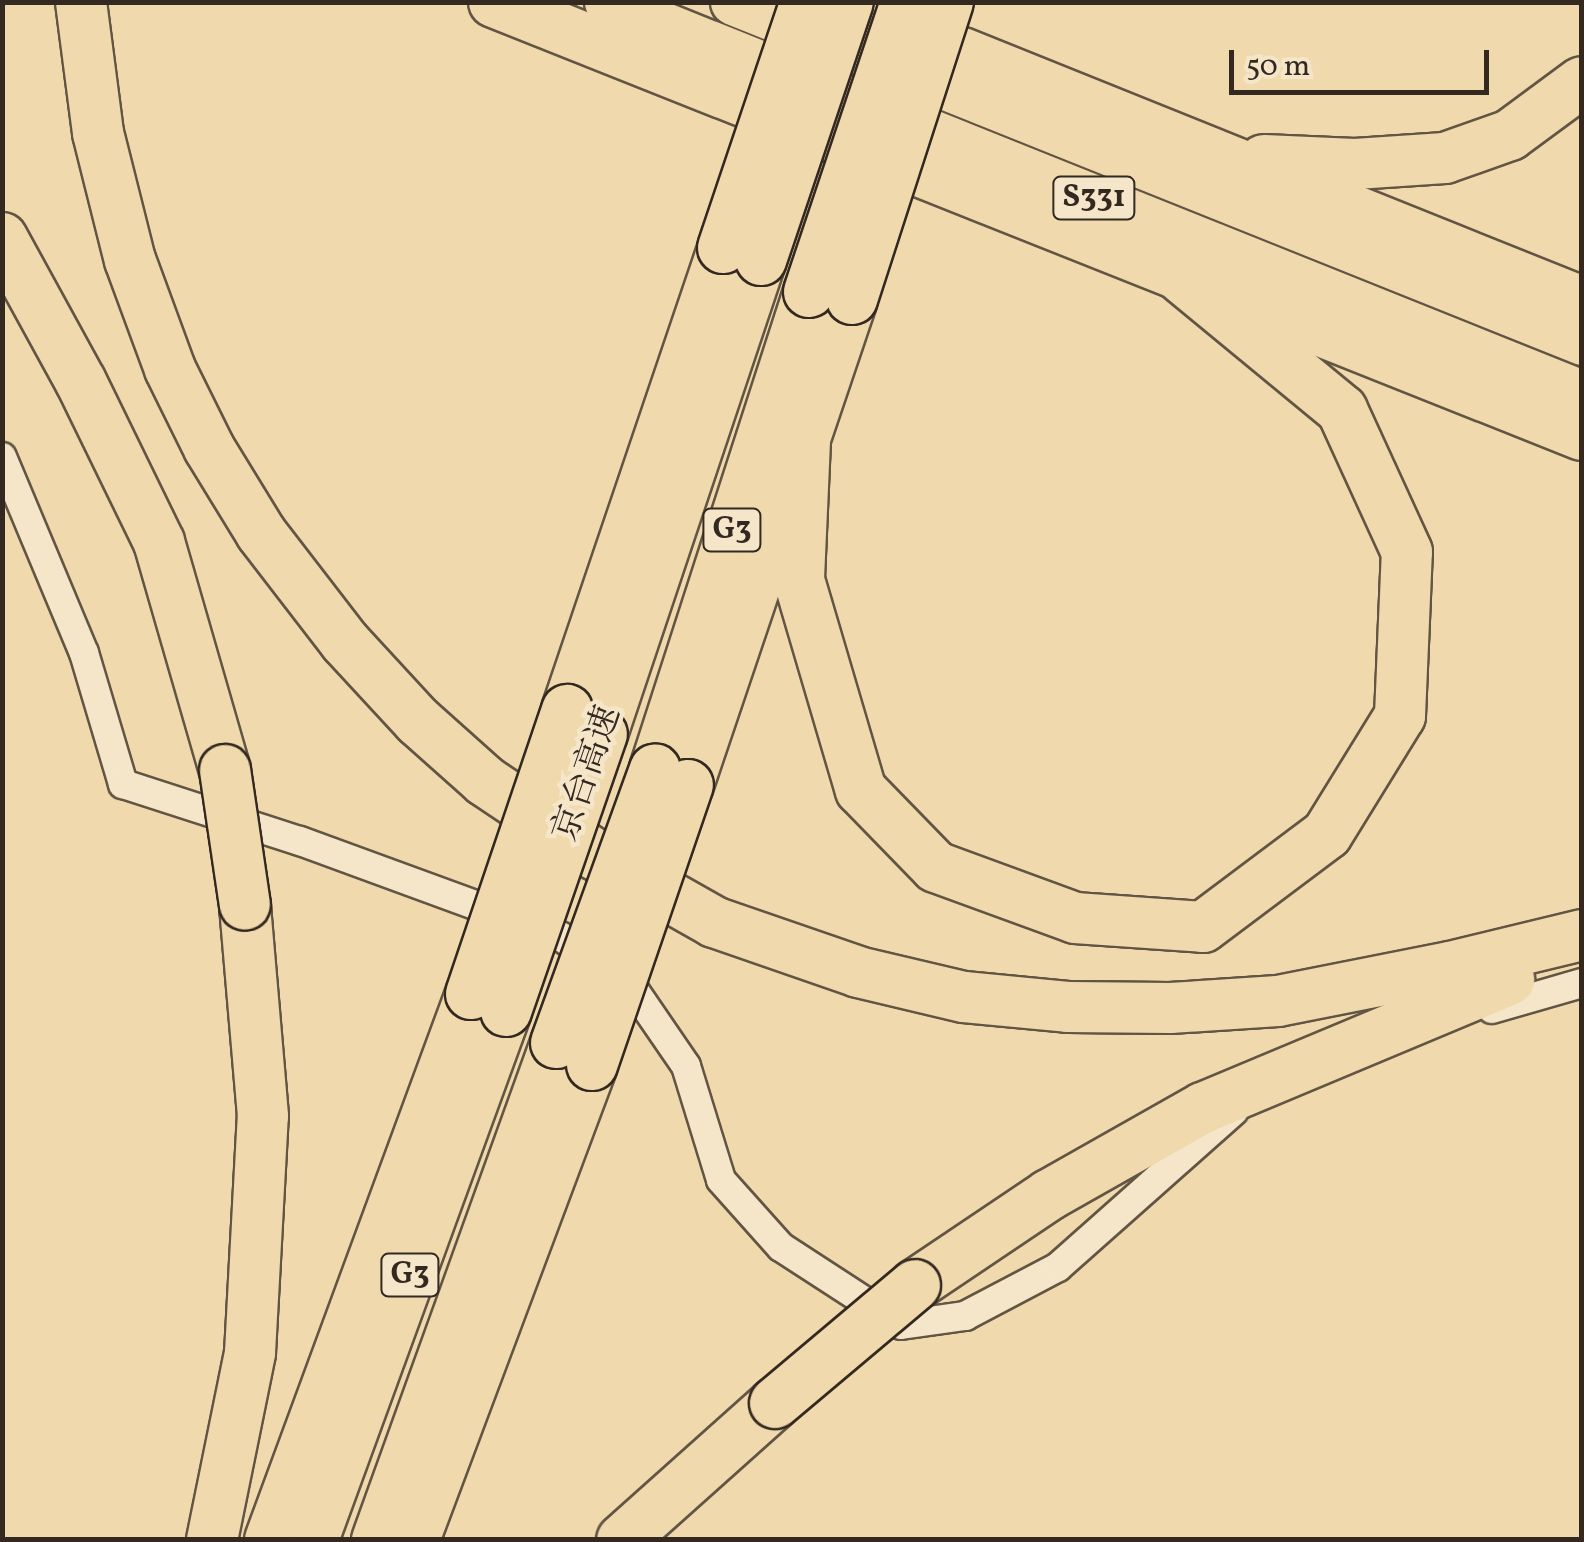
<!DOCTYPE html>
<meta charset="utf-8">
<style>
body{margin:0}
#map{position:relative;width:1584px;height:1542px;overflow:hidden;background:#efd9ad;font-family:Vollkorn,"Noto Serif SC",serif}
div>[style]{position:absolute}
.roads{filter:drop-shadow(2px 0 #625543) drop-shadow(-2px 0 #625543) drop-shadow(0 2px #625543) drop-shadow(0 -2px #625543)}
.minor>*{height:28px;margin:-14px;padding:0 14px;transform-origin:14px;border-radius:14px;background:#f5e6ca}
.trunk>*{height:45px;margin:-22.5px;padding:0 22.5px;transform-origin:22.5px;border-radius:22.5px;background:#efd9ad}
.motorway>*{height:50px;margin:-25px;padding:0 25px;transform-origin:25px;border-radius:25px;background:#efd9ad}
.bridges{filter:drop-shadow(2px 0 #332920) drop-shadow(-2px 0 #332920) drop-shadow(0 2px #332920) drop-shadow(0 -2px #332920)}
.motorway-bridge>*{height:50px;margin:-25px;padding:0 25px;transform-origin:25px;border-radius:25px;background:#efd9ad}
span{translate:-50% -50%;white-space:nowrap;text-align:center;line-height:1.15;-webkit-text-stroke:9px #f5e6ca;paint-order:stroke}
.shield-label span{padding:2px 8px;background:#f5e6ca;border:2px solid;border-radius:8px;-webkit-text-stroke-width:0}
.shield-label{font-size:32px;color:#332920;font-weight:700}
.street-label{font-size:35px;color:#332920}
.frame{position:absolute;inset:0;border:5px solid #332920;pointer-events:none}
.scale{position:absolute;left:1229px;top:50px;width:260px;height:45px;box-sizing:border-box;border:5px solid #332920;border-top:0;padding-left:12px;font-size:30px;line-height:35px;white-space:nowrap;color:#332920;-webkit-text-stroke:8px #f5e6ca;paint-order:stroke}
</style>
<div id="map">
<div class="roads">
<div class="minor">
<i style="left:2px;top:457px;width:212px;rotate:67.3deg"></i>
<i style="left:84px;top:653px;width:137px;rotate:73.4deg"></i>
<i style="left:123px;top:784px;width:186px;rotate:17.9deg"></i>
<i style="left:300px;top:841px;width:277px;rotate:20.1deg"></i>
<i style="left:560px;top:936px;width:92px;rotate:36.1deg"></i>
<i style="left:634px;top:990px;width:92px;rotate:55.6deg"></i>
<i style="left:686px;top:1066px;width:119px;rotate:72.9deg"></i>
<i style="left:721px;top:1180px;width:90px;rotate:48.2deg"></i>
<i style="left:781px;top:1247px;width:143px;rotate:33deg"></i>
<i style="left:901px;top:1325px;width:65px;rotate:-8deg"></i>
<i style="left:965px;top:1316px;width:105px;rotate:-27.8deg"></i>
<i style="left:1058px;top:1267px;width:235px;rotate:-41.6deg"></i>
<i style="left:1492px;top:1009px;width:94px;rotate:-16.1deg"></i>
</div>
<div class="trunk">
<i style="left:607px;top:2px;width:1050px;rotate:21.85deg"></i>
<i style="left:733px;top:2px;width:915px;rotate:21.82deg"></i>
</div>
<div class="motorway">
<i style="left:81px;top:2px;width:132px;rotate:82.6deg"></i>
<i style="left:98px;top:133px;width:131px;rotate:75.9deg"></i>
<i style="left:130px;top:260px;width:116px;rotate:69.8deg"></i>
<i style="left:170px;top:369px;width:88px;rotate:63.7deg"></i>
<i style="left:209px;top:448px;width:100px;rotate:58.5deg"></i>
<i style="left:261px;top:533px;width:138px;rotate:52.4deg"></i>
<i style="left:345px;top:642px;width:108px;rotate:47.3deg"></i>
<i style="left:418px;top:721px;width:90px;rotate:41.8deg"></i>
<i style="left:485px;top:781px;width:131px;rotate:33.8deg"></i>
<i style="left:594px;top:854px;width:138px;rotate:29.5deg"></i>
<i style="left:714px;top:922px;width:152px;rotate:19.1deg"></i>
<i style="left:858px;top:972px;width:109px;rotate:13.3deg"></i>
<i style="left:964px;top:997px;width:104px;rotate:5.5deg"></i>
<i style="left:1068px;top:1007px;width:102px;rotate:0.6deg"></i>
<i style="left:1170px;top:1008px;width:108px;rotate:-3.7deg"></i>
<i style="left:1278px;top:1001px;width:175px;rotate:-11.2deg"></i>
<i style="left:1450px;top:967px;width:136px;rotate:-13.6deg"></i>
<i style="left:494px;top:2px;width:1171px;rotate:21.7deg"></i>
<i style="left:835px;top:2px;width:805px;rotate:21.88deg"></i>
<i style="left:1264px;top:160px;width:91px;rotate:2.5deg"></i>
<i style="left:1355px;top:164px;width:90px;rotate:-3.8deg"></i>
<i style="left:1445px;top:158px;width:69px;rotate:-19.5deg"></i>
<i style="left:1510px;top:135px;width:89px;rotate:-36.4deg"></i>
<i style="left:2px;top:238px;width:164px;rotate:61.3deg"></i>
<i style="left:81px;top:382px;width:178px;rotate:64deg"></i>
<i style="left:159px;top:542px;width:237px;rotate:73.9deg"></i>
<i style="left:805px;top:441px;width:139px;rotate:92.5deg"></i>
<i style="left:799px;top:580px;width:219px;rotate:73.6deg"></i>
<i style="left:861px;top:790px;width:107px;rotate:45.8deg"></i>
<i style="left:936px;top:867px;width:148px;rotate:20.1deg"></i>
<i style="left:1075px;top:918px;width:128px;rotate:4deg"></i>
<i style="left:1203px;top:927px;width:155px;rotate:-36.9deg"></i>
<i style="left:1327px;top:834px;width:139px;rotate:-58.3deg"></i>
<i style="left:1400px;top:716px;width:164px;rotate:-87.6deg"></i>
<i style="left:1407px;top:552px;width:156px;rotate:-114.6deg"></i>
<i style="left:1342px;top:410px;width:207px;rotate:-140.5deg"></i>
<i style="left:567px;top:710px;width:488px;rotate:-71.3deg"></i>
<i style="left:602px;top:734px;width:500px;rotate:-71.5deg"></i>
<i style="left:655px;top:769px;width:501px;rotate:-72.11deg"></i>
<i style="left:688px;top:785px;width:513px;rotate:-71.35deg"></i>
<i style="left:915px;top:1285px;width:161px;rotate:-33.9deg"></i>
<i style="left:1049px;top:1195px;width:177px;rotate:-29.5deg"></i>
<i style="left:1203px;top:1108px;width:332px;rotate:-22.7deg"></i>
<i style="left:212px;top:1540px;width:191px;rotate:-78.5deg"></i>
<i style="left:250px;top:1353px;width:237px;rotate:-86.9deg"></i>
<i style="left:263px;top:1116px;width:212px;rotate:-94.9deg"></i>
<i style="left:270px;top:1540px;width:582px;rotate:-69.79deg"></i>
<i style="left:313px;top:1540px;width:563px;rotate:-69.96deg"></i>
<i style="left:377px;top:1540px;width:528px;rotate:-70.19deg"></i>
<i style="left:414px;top:1540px;width:507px;rotate:-69.46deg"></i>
<i style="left:622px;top:1540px;width:205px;rotate:-41.8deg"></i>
</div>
</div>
<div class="bridges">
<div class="motorway-bridge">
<i style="left:723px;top:248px;width:260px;rotate:-71.4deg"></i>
<i style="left:761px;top:260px;width:272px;rotate:-71.4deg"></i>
<i style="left:809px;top:292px;width:306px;rotate:-71.5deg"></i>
<i style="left:852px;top:299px;width:312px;rotate:-72.1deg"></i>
<i style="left:225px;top:770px;width:136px;rotate:81.6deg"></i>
<i style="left:471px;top:994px;width:300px;rotate:-71.3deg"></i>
<i style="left:506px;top:1011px;width:293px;rotate:-70.9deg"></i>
<i style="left:556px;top:1043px;width:291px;rotate:-70.1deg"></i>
<i style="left:592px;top:1065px;width:296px;rotate:-71.1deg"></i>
<i style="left:775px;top:1403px;width:183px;rotate:-40.1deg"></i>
</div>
</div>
<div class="shield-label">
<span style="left:1094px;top:198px">S331</span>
<span style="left:732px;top:530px">G3</span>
<span style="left:410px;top:1275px">G3</span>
</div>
<div class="street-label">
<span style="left:588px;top:774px;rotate:-71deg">京台高速</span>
</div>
<div class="frame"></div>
<div class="scale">50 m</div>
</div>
